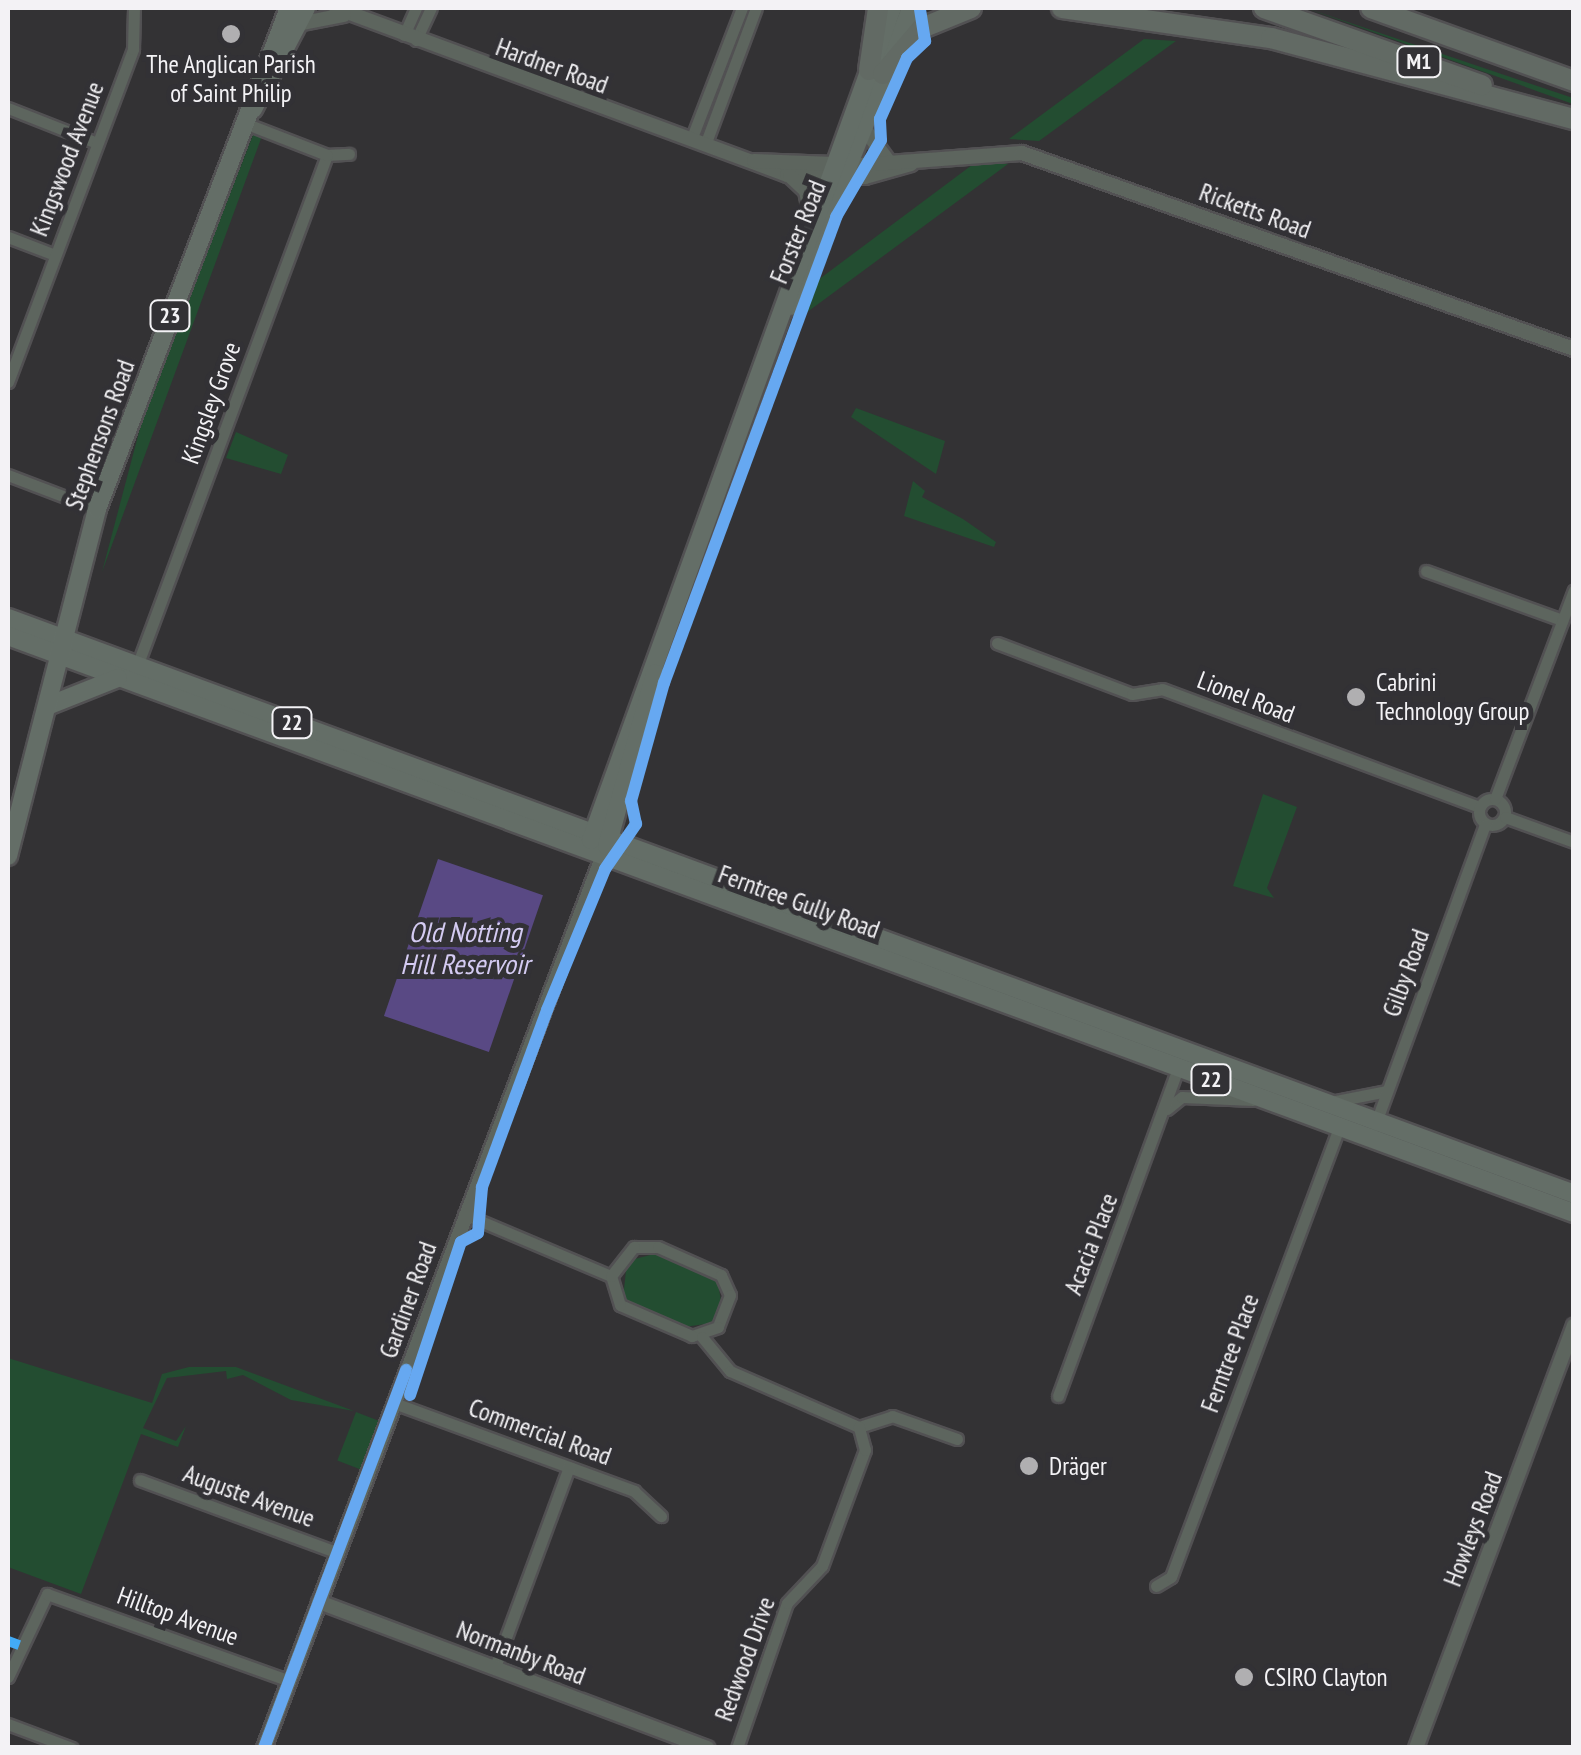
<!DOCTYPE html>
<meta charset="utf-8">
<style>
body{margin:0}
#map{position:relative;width:1581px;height:1755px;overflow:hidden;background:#333234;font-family:"PT Sans Narrow",sans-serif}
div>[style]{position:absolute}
.green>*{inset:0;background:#234d31;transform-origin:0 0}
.water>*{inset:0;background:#594984;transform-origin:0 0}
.roads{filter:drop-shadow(2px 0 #525153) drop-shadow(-2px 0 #525153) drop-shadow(0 2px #525153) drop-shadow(0 -2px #525153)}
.minor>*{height:11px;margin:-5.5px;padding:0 5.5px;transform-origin:5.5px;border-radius:5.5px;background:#5d655e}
.minor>.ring{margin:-5.5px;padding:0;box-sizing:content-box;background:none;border:11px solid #5d655e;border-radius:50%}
.tertiary>*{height:14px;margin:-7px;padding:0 7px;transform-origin:7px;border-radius:7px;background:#5d655e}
.primary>*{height:18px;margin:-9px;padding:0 9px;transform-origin:9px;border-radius:9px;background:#646e67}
.motorway>*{height:20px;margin:-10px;padding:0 10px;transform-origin:10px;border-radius:10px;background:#626a64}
.quiet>*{height:10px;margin-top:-5px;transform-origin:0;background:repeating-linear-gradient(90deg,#42abf6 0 20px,transparent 0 30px)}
.cycleway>*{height:12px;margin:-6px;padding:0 6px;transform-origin:6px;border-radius:6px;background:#66a8f1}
.dots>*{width:28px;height:28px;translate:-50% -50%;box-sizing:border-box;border:5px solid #323135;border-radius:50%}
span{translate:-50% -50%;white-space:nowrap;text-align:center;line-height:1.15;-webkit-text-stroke:10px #323135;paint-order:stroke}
.shield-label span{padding:2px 8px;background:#323135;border:2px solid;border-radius:8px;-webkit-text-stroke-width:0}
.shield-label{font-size:22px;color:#f3f2f5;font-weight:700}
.poi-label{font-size:25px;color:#f3f2f5}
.left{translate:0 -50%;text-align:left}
.street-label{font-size:25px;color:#f3f2f5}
.water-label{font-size:28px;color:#d4cbf2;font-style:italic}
.frame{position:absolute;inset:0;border:10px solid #f3f2f5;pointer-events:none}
</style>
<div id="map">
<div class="green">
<i style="clip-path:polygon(1306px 8px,1573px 98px,1573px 104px,1406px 44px)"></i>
<i style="clip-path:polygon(1144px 39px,1176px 41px,1039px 141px,1009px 139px)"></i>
<i style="clip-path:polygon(253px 135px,262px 136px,102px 572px,143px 417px)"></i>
<i style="clip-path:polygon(976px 162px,1008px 164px,806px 313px,818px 280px)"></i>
<i style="clip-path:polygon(856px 408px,945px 441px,936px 474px,851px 417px)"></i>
<i style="clip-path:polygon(236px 432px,288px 455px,281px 474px,226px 458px)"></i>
<i style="clip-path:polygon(913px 481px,925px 491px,922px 497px,963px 519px,996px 542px,994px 547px,904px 516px)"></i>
<i style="clip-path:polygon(1263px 794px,1297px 807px,1267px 888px,1274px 898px,1233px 886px)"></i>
<i style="clip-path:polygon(654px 1254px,718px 1282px,722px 1308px,713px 1323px,684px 1327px,623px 1299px,627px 1261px)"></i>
<i style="clip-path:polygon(8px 1358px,152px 1403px,162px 1374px,189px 1367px,236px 1367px,354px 1411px,291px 1400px,243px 1375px,227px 1379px,226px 1371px,167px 1378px,143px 1428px,176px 1441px,186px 1426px,178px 1447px,141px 1434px,81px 1594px,8px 1567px)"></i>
<i style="left:356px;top:1412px;width:25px;height:52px;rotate:21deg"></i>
</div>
<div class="water">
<i style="left:438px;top:859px;width:111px;height:166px;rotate:19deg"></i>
</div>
<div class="roads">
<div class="minor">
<i style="left:404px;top:35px;width:30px;rotate:-66deg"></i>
<i style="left:416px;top:40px;width:35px;rotate:-65deg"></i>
<i style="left:8px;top:108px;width:96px;rotate:21.5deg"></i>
<i style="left:691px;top:140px;width:142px;rotate:-68.9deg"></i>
<i style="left:705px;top:145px;width:146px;rotate:-69.6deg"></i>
<i style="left:327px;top:155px;width:22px;rotate:-3deg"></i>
<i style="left:8px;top:237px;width:50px;rotate:21deg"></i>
<i style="left:8px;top:382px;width:356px;rotate:-69.4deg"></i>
<i style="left:133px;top:49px;width:41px;rotate:-88.6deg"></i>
<i style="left:8px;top:475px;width:95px;rotate:20.9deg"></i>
<i style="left:1426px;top:571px;width:145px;rotate:19.8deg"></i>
<i style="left:997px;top:643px;width:144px;rotate:20.7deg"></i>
<i style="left:1132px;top:694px;width:30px;rotate:-9deg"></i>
<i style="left:1162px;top:689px;width:339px;rotate:20.4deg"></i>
<i style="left:137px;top:666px;width:545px;rotate:-69.6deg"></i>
<i style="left:327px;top:155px;width:91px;rotate:-158.8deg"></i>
<i class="ring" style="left:1479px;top:799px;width:15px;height:15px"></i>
<i style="left:1495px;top:799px;width:223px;rotate:-69.3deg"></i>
<i style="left:1505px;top:817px;width:73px;rotate:19.9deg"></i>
<i style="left:1336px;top:1101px;width:52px;rotate:-11.1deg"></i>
<i style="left:1167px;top:1109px;width:19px;rotate:-39deg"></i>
<i style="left:1182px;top:1097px;width:71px;rotate:2.4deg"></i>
<i style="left:1375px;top:1125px;width:320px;rotate:-69.9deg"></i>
<i style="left:464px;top:1214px;width:160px;rotate:22.9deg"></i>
<i style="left:634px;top:1247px;width:24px"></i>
<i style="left:658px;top:1247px;width:69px;rotate:24deg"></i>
<i style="left:721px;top:1275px;width:22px;rotate:66deg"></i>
<i style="left:730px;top:1295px;width:34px;rotate:111deg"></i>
<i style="left:718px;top:1327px;width:28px;rotate:161deg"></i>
<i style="left:692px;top:1336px;width:78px;rotate:-156.7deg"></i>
<i style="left:620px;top:1305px;width:30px;rotate:-107deg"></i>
<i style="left:611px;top:1276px;width:37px;rotate:-52deg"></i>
<i style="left:702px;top:1337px;width:44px;rotate:50.5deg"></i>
<i style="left:730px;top:1371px;width:141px;rotate:23.5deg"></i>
<i style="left:859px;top:1427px;width:35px;rotate:-18deg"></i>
<i style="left:892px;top:1416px;width:69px;rotate:19.5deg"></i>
<i style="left:1058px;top:1396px;width:349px;rotate:-69.9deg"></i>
<i style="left:394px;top:1403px;width:256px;rotate:20.1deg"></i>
<i style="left:634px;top:1491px;width:37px;rotate:43deg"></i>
<i style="left:140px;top:1480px;width:211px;rotate:20.2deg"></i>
<i style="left:1156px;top:1586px;width:17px;rotate:-31deg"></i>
<i style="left:1171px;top:1577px;width:480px;rotate:-69.5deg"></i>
<i style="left:495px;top:1667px;width:213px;rotate:-69.7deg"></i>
<i style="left:8px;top:1677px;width:92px;rotate:-64.8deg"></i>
<i style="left:47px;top:1594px;width:258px;rotate:19.7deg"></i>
<i style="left:8px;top:1724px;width:68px;rotate:20.6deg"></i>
<i style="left:737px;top:1748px;width:153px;rotate:-71deg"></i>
<i style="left:787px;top:1603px;width:51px;rotate:-46.6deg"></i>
<i style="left:822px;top:1566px;width:124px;rotate:-69.7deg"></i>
<i style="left:865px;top:1450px;width:24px;rotate:-105deg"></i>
</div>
<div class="tertiary">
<i style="left:336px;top:8px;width:481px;rotate:20.3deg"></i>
<i style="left:787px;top:175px;width:78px;rotate:1.5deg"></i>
<i style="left:865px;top:177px;width:48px;rotate:-15.8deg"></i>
<i style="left:298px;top:24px;width:47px;rotate:-11.1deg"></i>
<i style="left:863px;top:127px;width:44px;rotate:53.4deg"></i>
<i style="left:754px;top:161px;width:107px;rotate:2.1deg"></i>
<i style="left:861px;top:165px;width:161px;rotate:-4.3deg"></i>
<i style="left:1022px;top:153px;width:586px;rotate:19.55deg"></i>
<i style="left:790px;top:176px;width:22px;rotate:43deg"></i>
<i style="left:806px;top:191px;width:31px;rotate:79deg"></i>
<i style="left:319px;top:1602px;width:415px;rotate:20.6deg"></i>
<i style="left:264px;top:1748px;width:955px;rotate:-69.21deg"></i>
<i style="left:1416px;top:1748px;width:451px;rotate:-69.5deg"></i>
</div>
<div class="primary">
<i style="left:253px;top:109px;width:114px;rotate:-62.3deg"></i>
<i style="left:792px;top:306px;width:321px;rotate:-68.2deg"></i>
<i style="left:8px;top:618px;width:1669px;rotate:20.19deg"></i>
<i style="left:8px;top:636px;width:1669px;rotate:20.23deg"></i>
<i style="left:50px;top:705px;width:73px;rotate:-21.7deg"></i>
<i style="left:591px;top:840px;width:885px;rotate:-70.11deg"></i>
<i style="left:607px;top:846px;width:179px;rotate:-74.4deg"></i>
<i style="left:8px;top:856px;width:358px;rotate:-75.6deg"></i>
<i style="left:97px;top:509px;width:537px;rotate:-69.03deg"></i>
</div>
<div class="motorway">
<i style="left:1062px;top:8px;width:211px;rotate:8.2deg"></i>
<i style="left:1271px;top:38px;width:314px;rotate:15deg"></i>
<i style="left:1264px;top:8px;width:231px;rotate:19.5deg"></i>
<i style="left:1371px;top:8px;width:216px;rotate:19.8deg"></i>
<i style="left:869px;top:70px;width:63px;rotate:-81.7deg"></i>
<i style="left:883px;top:74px;width:60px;rotate:-49.7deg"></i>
<i style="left:922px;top:28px;width:53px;rotate:-22.2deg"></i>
</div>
</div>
<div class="quiet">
<i style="left:8px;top:1641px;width:12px;rotate:20deg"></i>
</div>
<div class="cycleway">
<i style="left:410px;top:1395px;width:161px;rotate:-71.6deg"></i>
<i style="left:461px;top:1242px;width:19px;rotate:-28deg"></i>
<i style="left:478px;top:1233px;width:46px;rotate:-85deg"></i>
<i style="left:482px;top:1187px;width:189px;rotate:-69.8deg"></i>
<i style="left:547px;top:1010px;width:152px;rotate:-67.6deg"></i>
<i style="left:605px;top:869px;width:55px;rotate:-55.4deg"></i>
<i style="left:636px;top:824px;width:24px;rotate:-102deg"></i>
<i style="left:631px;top:801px;width:123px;rotate:-74.4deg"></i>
<i style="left:664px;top:683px;width:497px;rotate:-69.7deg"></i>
<i style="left:836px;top:217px;width:89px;rotate:-59.7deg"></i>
<i style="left:881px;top:140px;width:21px;rotate:-93deg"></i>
<i style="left:880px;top:119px;width:67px;rotate:-66.1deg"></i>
<i style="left:907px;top:58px;width:25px;rotate:-43deg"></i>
<i style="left:925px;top:41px;width:33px;rotate:-99deg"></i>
<i style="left:264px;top:1748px;width:404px;rotate:-69.4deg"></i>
</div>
<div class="dots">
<i style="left:231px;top:34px;background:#b0afb1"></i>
<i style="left:1356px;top:697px;background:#b0afb1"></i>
<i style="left:1029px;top:1466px;background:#b0afb1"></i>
<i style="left:1244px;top:1677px;background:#b0afb1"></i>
</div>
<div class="shield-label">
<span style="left:1419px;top:62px">M1</span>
<span style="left:170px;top:316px">23</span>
<span style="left:292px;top:723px">22</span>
<span style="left:1211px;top:1080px">22</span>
</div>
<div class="poi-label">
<span style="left:231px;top:79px">The Anglican Parish<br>of Saint Philip</span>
<span class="left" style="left:1376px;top:697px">Cabrini<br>Technology Group</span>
<span class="left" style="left:1049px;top:1466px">Dräger</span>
<span class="left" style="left:1264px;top:1677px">CSIRO Clayton</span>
</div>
<div class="street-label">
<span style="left:552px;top:66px;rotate:20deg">Hardner Road</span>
<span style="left:67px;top:159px;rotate:-69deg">Kingswood Avenue</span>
<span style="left:1255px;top:211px;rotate:20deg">Ricketts Road</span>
<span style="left:798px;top:232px;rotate:-68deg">Forster Road</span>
<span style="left:211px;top:403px;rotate:-70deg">Kingsley Grove</span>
<span style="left:100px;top:435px;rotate:-70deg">Stephensons Road</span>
<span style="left:1246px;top:697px;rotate:21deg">Lionel Road</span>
<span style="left:799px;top:902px;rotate:20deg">Ferntree Gully Road</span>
<span style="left:1406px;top:973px;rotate:-70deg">Gilby Road</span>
<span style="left:1091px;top:1244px;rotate:-69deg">Acacia Place</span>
<span style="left:408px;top:1300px;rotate:-70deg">Gardiner Road</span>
<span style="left:1230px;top:1353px;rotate:-70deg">Ferntree Place</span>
<span style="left:540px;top:1432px;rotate:20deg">Commercial Road</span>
<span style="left:249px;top:1496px;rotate:20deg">Auguste Avenue</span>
<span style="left:1473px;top:1529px;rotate:-69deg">Howleys Road</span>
<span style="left:178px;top:1616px;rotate:20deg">Hilltop Avenue</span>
<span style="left:521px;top:1653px;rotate:21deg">Normanby Road</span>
<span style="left:745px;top:1659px;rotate:-70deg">Redwood Drive</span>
</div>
<div class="water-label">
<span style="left:465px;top:948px">Old Notting<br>Hill Reservoir</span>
</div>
<div class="frame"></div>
</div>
